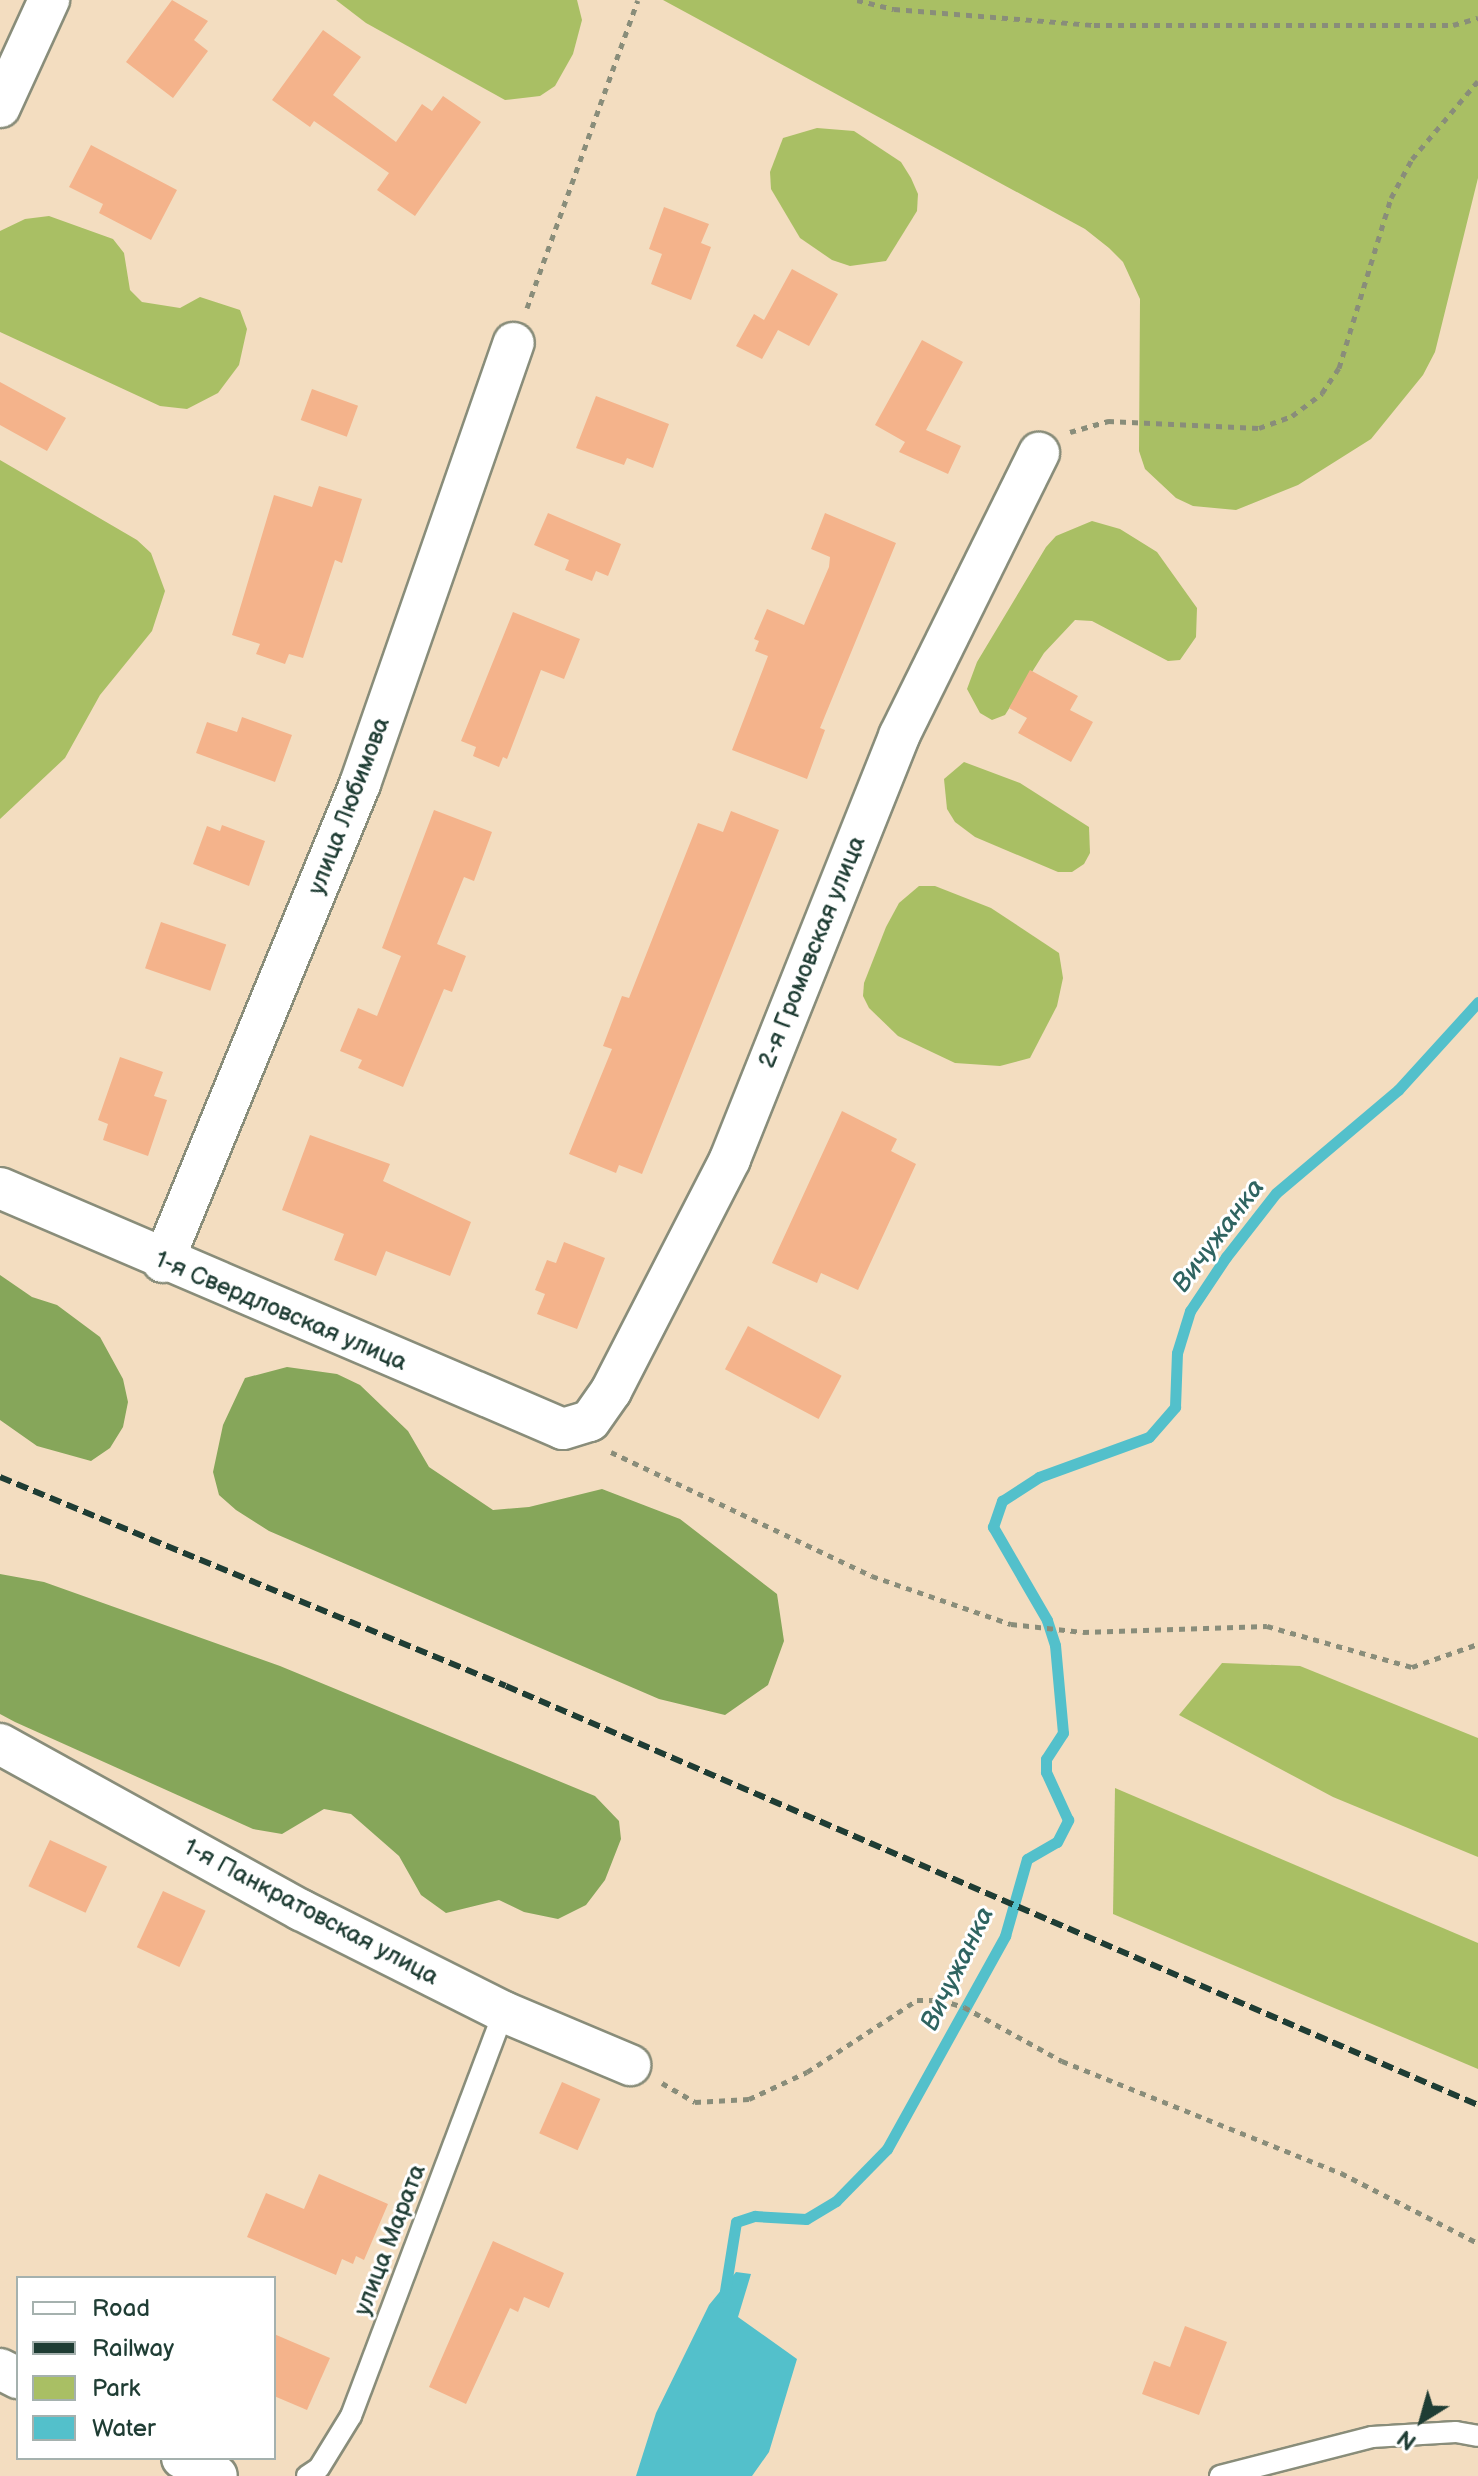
<!DOCTYPE html>
<meta charset="utf-8">
<style>
body{margin:0}
#map{position:relative;width:1478px;height:2476px;overflow:hidden;background:#f3ddc0;font-family:"Balsamiq Sans",sans-serif}
div>[style]{position:absolute}
.green>*{inset:0;background:#a9bf64}
.forest>*{inset:0;background:#86a65a}
.water>*{inset:0;background:#53c0cb}
.stream>*{height:11px;margin:-5.5px;padding:0 5.5px;transform-origin:5.5px;border-radius:5.5px;background:#53c0cb}
.building>*{inset:0;background:#f4b38b;transform-origin:0 0}
.path>*{height:5px;margin-top:-2.5px;transform-origin:0;background:repeating-linear-gradient(90deg,#898d7a 0 6px,transparent 0 12px)}
.roads{filter:drop-shadow(2px 0 #898d7a) drop-shadow(-2px 0 #898d7a) drop-shadow(0 2px #898d7a) drop-shadow(0 -2px #898d7a)}
.service>*{height:20px;margin:-10px;padding:0 10px;transform-origin:10px;border-radius:10px;background:#fff}
.minor>*{height:40px;margin:-20px;padding:0 20px;transform-origin:20px;border-radius:20px;background:#fff}
.rail>*{height:6px;margin-top:-3px;transform-origin:0;background:repeating-linear-gradient(90deg,#1f3d34 0 12px,transparent 0 18px)}
span{translate:-50% -50%;white-space:nowrap;text-align:center;line-height:1.15;-webkit-text-stroke:6px #fff;paint-order:stroke}
.street-label{font-size:24px;color:#1f3d34}
.water-label{font-size:26px;color:#2f6461;font-style:italic}
.legend{position:absolute;left:16px;top:2276px;width:260px;height:184px;box-sizing:border-box;background:#fff;border:2px solid #a5b1ae;margin:0;padding:10px 14px;list-style:none;font-size:24px;color:#1f3d34}
.legend li{display:flex;align-items:center;gap:16px;height:40px}
.legend b{width:40px;border:2px solid #a5b1ae}
.north{position:absolute;left:1382px;top:2380px;width:80px;height:80px;-webkit-text-stroke:6px #fff;paint-order:stroke;rotate:217deg;font-size:22px;font-weight:700;line-height:32px;text-align:center;color:#1f3d34}
.north::after{content:'';display:block;margin:auto;width:28px;height:36px;background:#1f3d34;clip-path:polygon(50% 0,100% 100%,50% 72%,0 100%)}
</style>
<div id="map">
<div class="green">
<i style="clip-path:polygon(336px 0,577px 0,582px 20px,573px 54px,555px 86px,540px 96px,505px 100px,366px 23px)"></i>
<i style="clip-path:polygon(663px 0,1478px 0,1478px 178px,1435px 352px,1423px 375px,1371px 439px,1298px 485px,1236px 510px,1193px 506px,1176px 498px,1145px 469px,1139px 451px,1140px 299px,1123px 262px,1109px 248px,1085px 229px)"></i>
<i style="clip-path:polygon(817px 128px,854px 131px,901px 162px,911px 178px,918px 194px,917px 211px,886px 261px,850px 266px,832px 260px,800px 238px,771px 189px,770px 172px,783px 138px)"></i>
<i style="clip-path:polygon(49px 216px,113px 239px,124px 253px,130px 290px,142px 302px,180px 308px,200px 297px,240px 310px,247px 329px,239px 365px,218px 393px,187px 409px,160px 406px,0 332px,0 231px,25px 219px)"></i>
<i style="clip-path:polygon(0 460px,137px 540px,151px 553px,165px 591px,152px 631px,100px 695px,65px 758px,0 819px)"></i>
<i style="clip-path:polygon(1092px 521px,1120px 529px,1157px 552px,1197px 608px,1196px 637px,1180px 660px,1168px 661px,1092px 621px,1075px 620px,1044px 653px,1005px 715px,992px 720px,980px 713px,967px 689px,977px 662px,1046px 547px,1056px 536px)"></i>
<i style="clip-path:polygon(964px 762px,1020px 783px,1089px 827px,1090px 853px,1084px 864px,1072px 872px,1058px 872px,975px 837px,955px 822px,947px 809px,944px 779px)"></i>
<i style="clip-path:polygon(919px 886px,935px 886px,991px 908px,1059px 953px,1063px 978px,1057px 1006px,1030px 1058px,1000px 1066px,955px 1063px,898px 1036px,869px 1008px,863px 996px,864px 983px,886px 927px,899px 903px)"></i>
<i style="clip-path:polygon(1222px 1663px,1300px 1666px,1478px 1738px,1478px 1857px,1333px 1797px,1179px 1715px)"></i>
<i style="clip-path:polygon(1115px 1788px,1478px 1943px,1478px 2069px,1113px 1914px)"></i>
</div>
<div class="forest">
<i style="clip-path:polygon(0 1275px,32px 1297px,57px 1305px,100px 1337px,123px 1379px,128px 1402px,123px 1427px,110px 1448px,91px 1461px,37px 1446px,0 1420px)"></i>
<i style="clip-path:polygon(287px 1367px,337px 1374px,360px 1385px,408px 1431px,429px 1467px,493px 1510px,529px 1507px,602px 1489px,680px 1519px,777px 1594px,784px 1641px,768px 1685px,725px 1715px,659px 1699px,269px 1531px,236px 1510px,219px 1495px,213px 1472px,223px 1425px,245px 1378px)"></i>
<i style="clip-path:polygon(0 1574px,44px 1582px,280px 1666px,595px 1796px,619px 1821px,621px 1839px,605px 1880px,586px 1905px,558px 1919px,524px 1912px,499px 1900px,446px 1913px,421px 1895px,399px 1856px,351px 1814px,324px 1809px,282px 1834px,253px 1829px,15px 1722px,0 1714px)"></i>
</div>
<div class="water">
<i style="clip-path:polygon(736px 2272px,751px 2274px,738px 2317px,797px 2359px,769px 2452px,752px 2476px,636px 2476px,656px 2413px,709px 2305px)"></i>
</div>
<div class="stream">
<i style="left:724px;top:2297px;width:76px;rotate:-80.9deg"></i>
<i style="left:736px;top:2222px;width:20px;rotate:-18deg"></i>
<i style="left:755px;top:2216px;width:51px;rotate:3.4deg"></i>
<i style="left:806px;top:2219px;width:35px;rotate:-31deg"></i>
<i style="left:836px;top:2201px;width:73px;rotate:-45.6deg"></i>
<i style="left:887px;top:2149px;width:244px;rotate:-61deg"></i>
<i style="left:1005px;top:1936px;width:80px;rotate:-74.1deg"></i>
<i style="left:1027px;top:1859px;width:34px;rotate:-30deg"></i>
<i style="left:1057px;top:1842px;width:25px;rotate:-63deg"></i>
<i style="left:1068px;top:1820px;width:53px;rotate:-114.6deg"></i>
<i style="left:1046px;top:1772px;width:13px;rotate:-90deg"></i>
<i style="left:1046px;top:1759px;width:31px;rotate:-57deg"></i>
<i style="left:1063px;top:1733px;width:88px;rotate:-95.2deg"></i>
<i style="left:1055px;top:1645px;width:26px;rotate:-108deg"></i>
<i style="left:1047px;top:1620px;width:108px;rotate:-120.1deg"></i>
<i style="left:993px;top:1527px;width:28px;rotate:-71deg"></i>
<i style="left:1002px;top:1501px;width:44px;rotate:-33deg"></i>
<i style="left:1039px;top:1477px;width:117px;rotate:-20deg"></i>
<i style="left:1149px;top:1437px;width:40px;rotate:-49deg"></i>
<i style="left:1175px;top:1407px;width:54px;rotate:-87.9deg"></i>
<i style="left:1177px;top:1353px;width:44px;rotate:-72.8deg"></i>
<i style="left:1190px;top:1311px;width:65px;rotate:-56.3deg"></i>
<i style="left:1226px;top:1257px;width:81px;rotate:-52deg"></i>
<i style="left:1276px;top:1193px;width:160px;rotate:-40.2deg"></i>
<i style="left:1398px;top:1090px;width:119px;rotate:-47.7deg"></i>
</div>
<div class="building">
<i style="clip-path:polygon(172px 0,208px 21px,194px 40px,208px 51px,173px 98px,126px 62px)"></i>
<i style="clip-path:polygon(323px 30px,361px 57px,333px 95px,396px 142px,422px 104px,432px 111px,443px 96px,481px 122px,415px 216px,377px 190px,389px 173px,314px 121px,310px 127px,272px 100px)"></i>
<i style="clip-path:polygon(91px 145px,177px 190px,151px 240px,99px 213px,103px 204px,69px 187px)"></i>
<i style="clip-path:polygon(664px 207px,709px 224px,701px 243px,711px 247px,691px 300px,651px 284px,662px 254px,649px 249px)"></i>
<i style="clip-path:polygon(792px 269px,838px 294px,809px 346px,778px 330px,762px 359px,736px 346px,754px 314px,764px 320px)"></i>
<i style="clip-path:polygon(922px 340px,963px 362px,926px 430px,961px 446px,948px 474px,899px 452px,905px 442px,875px 425px)"></i>
<i style="clip-path:polygon(0 382px,66px 418px,47px 451px,0 425px)"></i>
<i style="left:312px;top:389px;width:49px;height:33px;rotate:20deg"></i>
<i style="clip-path:polygon(596px 396px,669px 424px,653px 468px,627px 458px,624px 465px,576px 448px)"></i>
<i style="clip-path:polygon(319px 486px,362px 499px,342px 563px,335px 560px,303px 658px,289px 654px,285px 664px,256px 654px,260px 644px,232px 635px,274px 495px,312px 507px)"></i>
<i style="clip-path:polygon(548px 513px,621px 544px,608px 576px,596px 571px,592px 581px,565px 570px,569px 560px,534px 545px)"></i>
<i style="clip-path:polygon(825px 513px,896px 543px,820px 728px,825px 730px,807px 779px,732px 750px,768px 656px,755px 651px,759px 641px,754px 639px,767px 609px,804px 625px,829px 567px,830px 557px,811px 549px)"></i>
<i style="clip-path:polygon(513px 612px,580px 639px,564px 679px,541px 670px,507px 759px,503px 757px,499px 767px,473px 756px,476px 747px,461px 741px)"></i>
<i style="clip-path:polygon(1030px 670px,1078px 696px,1070px 710px,1093px 722px,1071px 762px,1018px 733px,1027px 718px,1009px 708px)"></i>
<i style="clip-path:polygon(242px 717px,292px 735px,275px 782px,196px 753px,207px 722px,237px 732px)"></i>
<i style="clip-path:polygon(434px 810px,492px 832px,474px 881px,464px 877px,437px 944px,466px 956px,452px 992px,444px 989px,403px 1087px,358px 1068px,362px 1060px,340px 1051px,358px 1008px,377px 1016px,401px 956px,382px 948px)"></i>
<i style="clip-path:polygon(731px 811px,779px 830px,642px 1174px,619px 1165px,616px 1173px,569px 1154px,612px 1049px,603px 1046px,622px 996px,629px 998px,698px 823px,723px 832px)"></i>
<i style="clip-path:polygon(222px 825px,265px 841px,249px 886px,193px 864px,207px 826px,220px 831px)"></i>
<i style="left:161px;top:922px;width:69px;height:49px;rotate:19deg"></i>
<i style="clip-path:polygon(120px 1057px,163px 1072px,154px 1096px,167px 1100px,148px 1156px,103px 1140px,108px 1124px,98px 1120px)"></i>
<i style="clip-path:polygon(842px 1111px,897px 1139px,891px 1151px,916px 1164px,858px 1290px,821px 1273px,817px 1283px,772px 1263px)"></i>
<i style="clip-path:polygon(310px 1135px,390px 1164px,383px 1181px,471px 1222px,450px 1276px,386px 1251px,376px 1276px,334px 1260px,344px 1234px,282px 1210px)"></i>
<i style="clip-path:polygon(564px 1242px,605px 1258px,577px 1329px,537px 1314px,545px 1294px,535px 1290px,547px 1260px,556px 1263px)"></i>
<i style="left:748px;top:1326px;width:106px;height:49px;rotate:28deg"></i>
<i style="left:50px;top:1840px;width:63px;height:51px;rotate:25deg"></i>
<i style="left:163px;top:1891px;width:47px;height:62px;rotate:25deg"></i>
<i style="left:562px;top:2082px;width:42px;height:56px;rotate:24deg"></i>
<i style="clip-path:polygon(319px 2174px,388px 2204px,364px 2260px,356px 2256px,353px 2264px,342px 2259px,336px 2275px,247px 2237px,266px 2193px,304px 2209px)"></i>
<i style="clip-path:polygon(493px 2241px,564px 2273px,549px 2308px,524px 2297px,518px 2312px,510px 2308px,466px 2404px,429px 2387px)"></i>
<i style="clip-path:polygon(1185px 2326px,1227px 2342px,1199px 2415px,1142px 2394px,1154px 2361px,1170px 2367px)"></i>
<i style="clip-path:polygon(274px 2334px,330px 2358px,307px 2410px,274px 2396px)"></i>
</div>
<div class="path">
<i style="left:857px;top:0;width:38px;rotate:14deg"></i>
<i style="left:894px;top:9px;width:201px;rotate:4.6deg"></i>
<i style="left:1094px;top:25px;width:359px"></i>
<i style="left:1453px;top:25px;width:26px;rotate:-16deg"></i>
<i style="left:527px;top:308px;width:327px;rotate:-70.2deg"></i>
<i style="left:1070px;top:432px;width:40px;rotate:-16deg"></i>
<i style="left:1108px;top:421px;width:151px;rotate:2.7deg"></i>
<i style="left:1259px;top:428px;width:35px;rotate:-20deg"></i>
<i style="left:1292px;top:416px;width:38px;rotate:-37deg"></i>
<i style="left:1322px;top:393px;width:30px;rotate:-56deg"></i>
<i style="left:1339px;top:368px;width:178px;rotate:-73deg"></i>
<i style="left:1391px;top:198px;width:44px;rotate:-61.7deg"></i>
<i style="left:1412px;top:159px;width:102px;rotate:-49.8deg"></i>
<i style="left:611px;top:1452px;width:289px;rotate:25.4deg"></i>
<i style="left:872px;top:1576px;width:147px;rotate:19.1deg"></i>
<i style="left:1011px;top:1624px;width:72px;rotate:6.3deg"></i>
<i style="left:1083px;top:1632px;width:184px;rotate:-1.9deg"></i>
<i style="left:1267px;top:1626px;width:151px;rotate:15.8deg"></i>
<i style="left:1412px;top:1667px;width:70px;rotate:-19.2deg"></i>
<i style="left:662px;top:2083px;width:38px;rotate:30deg"></i>
<i style="left:695px;top:2102px;width:54px;rotate:-3.2deg"></i>
<i style="left:749px;top:2099px;width:64px;rotate:-25deg"></i>
<i style="left:807px;top:2072px;width:131px;rotate:-33.2deg"></i>
<i style="left:917px;top:2000px;width:23px"></i>
<i style="left:940px;top:2000px;width:25px;rotate:16deg"></i>
<i style="left:964px;top:2007px;width:112px;rotate:28.9deg"></i>
<i style="left:1062px;top:2061px;width:301px;rotate:21.9deg"></i>
<i style="left:1341px;top:2173px;width:154px;rotate:27.1deg"></i>
</div>
<div class="roads">
<div class="service">
<i style="left:307px;top:2476px;width:14px;rotate:-34deg"></i>
<i style="left:319px;top:2468px;width:61px;rotate:-58.4deg"></i>
<i style="left:351px;top:2416px;width:432px;rotate:-69.3deg"></i>
<i style="left:1220px;top:2476px;width:157px;rotate:-14.4deg"></i>
<i style="left:1372px;top:2437px;width:84px;rotate:-3.4deg"></i>
<i style="left:1456px;top:2432px;width:22px;rotate:10deg"></i>
</div>
<div class="minor">
<i style="left:0;top:107px;width:118px;rotate:-65.4deg"></i>
<i style="left:0;top:1188px;width:612px;rotate:23.17deg"></i>
<i style="left:563px;top:1429px;width:28px;rotate:-17deg"></i>
<i style="left:590px;top:1421px;width:37px;rotate:-55deg"></i>
<i style="left:611px;top:1391px;width:261px;rotate:-62.8deg"></i>
<i style="left:730px;top:1159px;width:456px;rotate:-68.2deg"></i>
<i style="left:899px;top:736px;width:316px;rotate:-63.7deg"></i>
<i style="left:163px;top:1262px;width:517px;rotate:-67.6deg"></i>
<i style="left:360px;top:784px;width:467px;rotate:-70.8deg"></i>
<i style="left:0;top:1744px;width:344px;rotate:28.9deg"></i>
<i style="left:301px;top:1910px;width:227px;rotate:26.7deg"></i>
<i style="left:504px;top:2012px;width:137px;rotate:22.8deg"></i>
<i style="left:0;top:2369px;width:20px;rotate:27deg"></i>
<i style="left:182px;top:2458px;width:39px;rotate:27deg"></i>
</div>
</div>
<div class="rail">
<i style="left:0;top:1477px;width:547px;rotate:22.44deg"></i>
<i style="left:506px;top:1686px;width:1058px;rotate:23.32deg"></i>
</div>
<div class="street-label">
<span style="left:349px;top:806px;rotate:-69deg">улица Любимова</span>
<span style="left:812px;top:952px;rotate:-68deg">2-я Громовская улица</span>
<span style="left:281px;top:1311px;rotate:23deg">1-я Свердловская улица</span>
<span style="left:311px;top:1912px;rotate:28deg">1-я Панкратовская улица</span>
<span style="left:390px;top:2240px;rotate:-69deg">улица Марата</span>
</div>
<div class="water-label">
<span style="left:1219px;top:1236px;rotate:-53deg">Вичужанка</span>
<span style="left:958px;top:1969px;rotate:-64deg">Вичужанка</span>
</div>
<ul class="legend">
<li><b style="height:10px;background:#fff"></b>Road</li>
<li><b style="height:10px;background:#1f3d34"></b>Railway</li>
<li><b style="height:22px;background:#a9bf64"></b>Park</li>
<li><b style="height:22px;background:#53c0cb"></b>Water</li>
</ul>
<div class="north">N</div>
</div>
